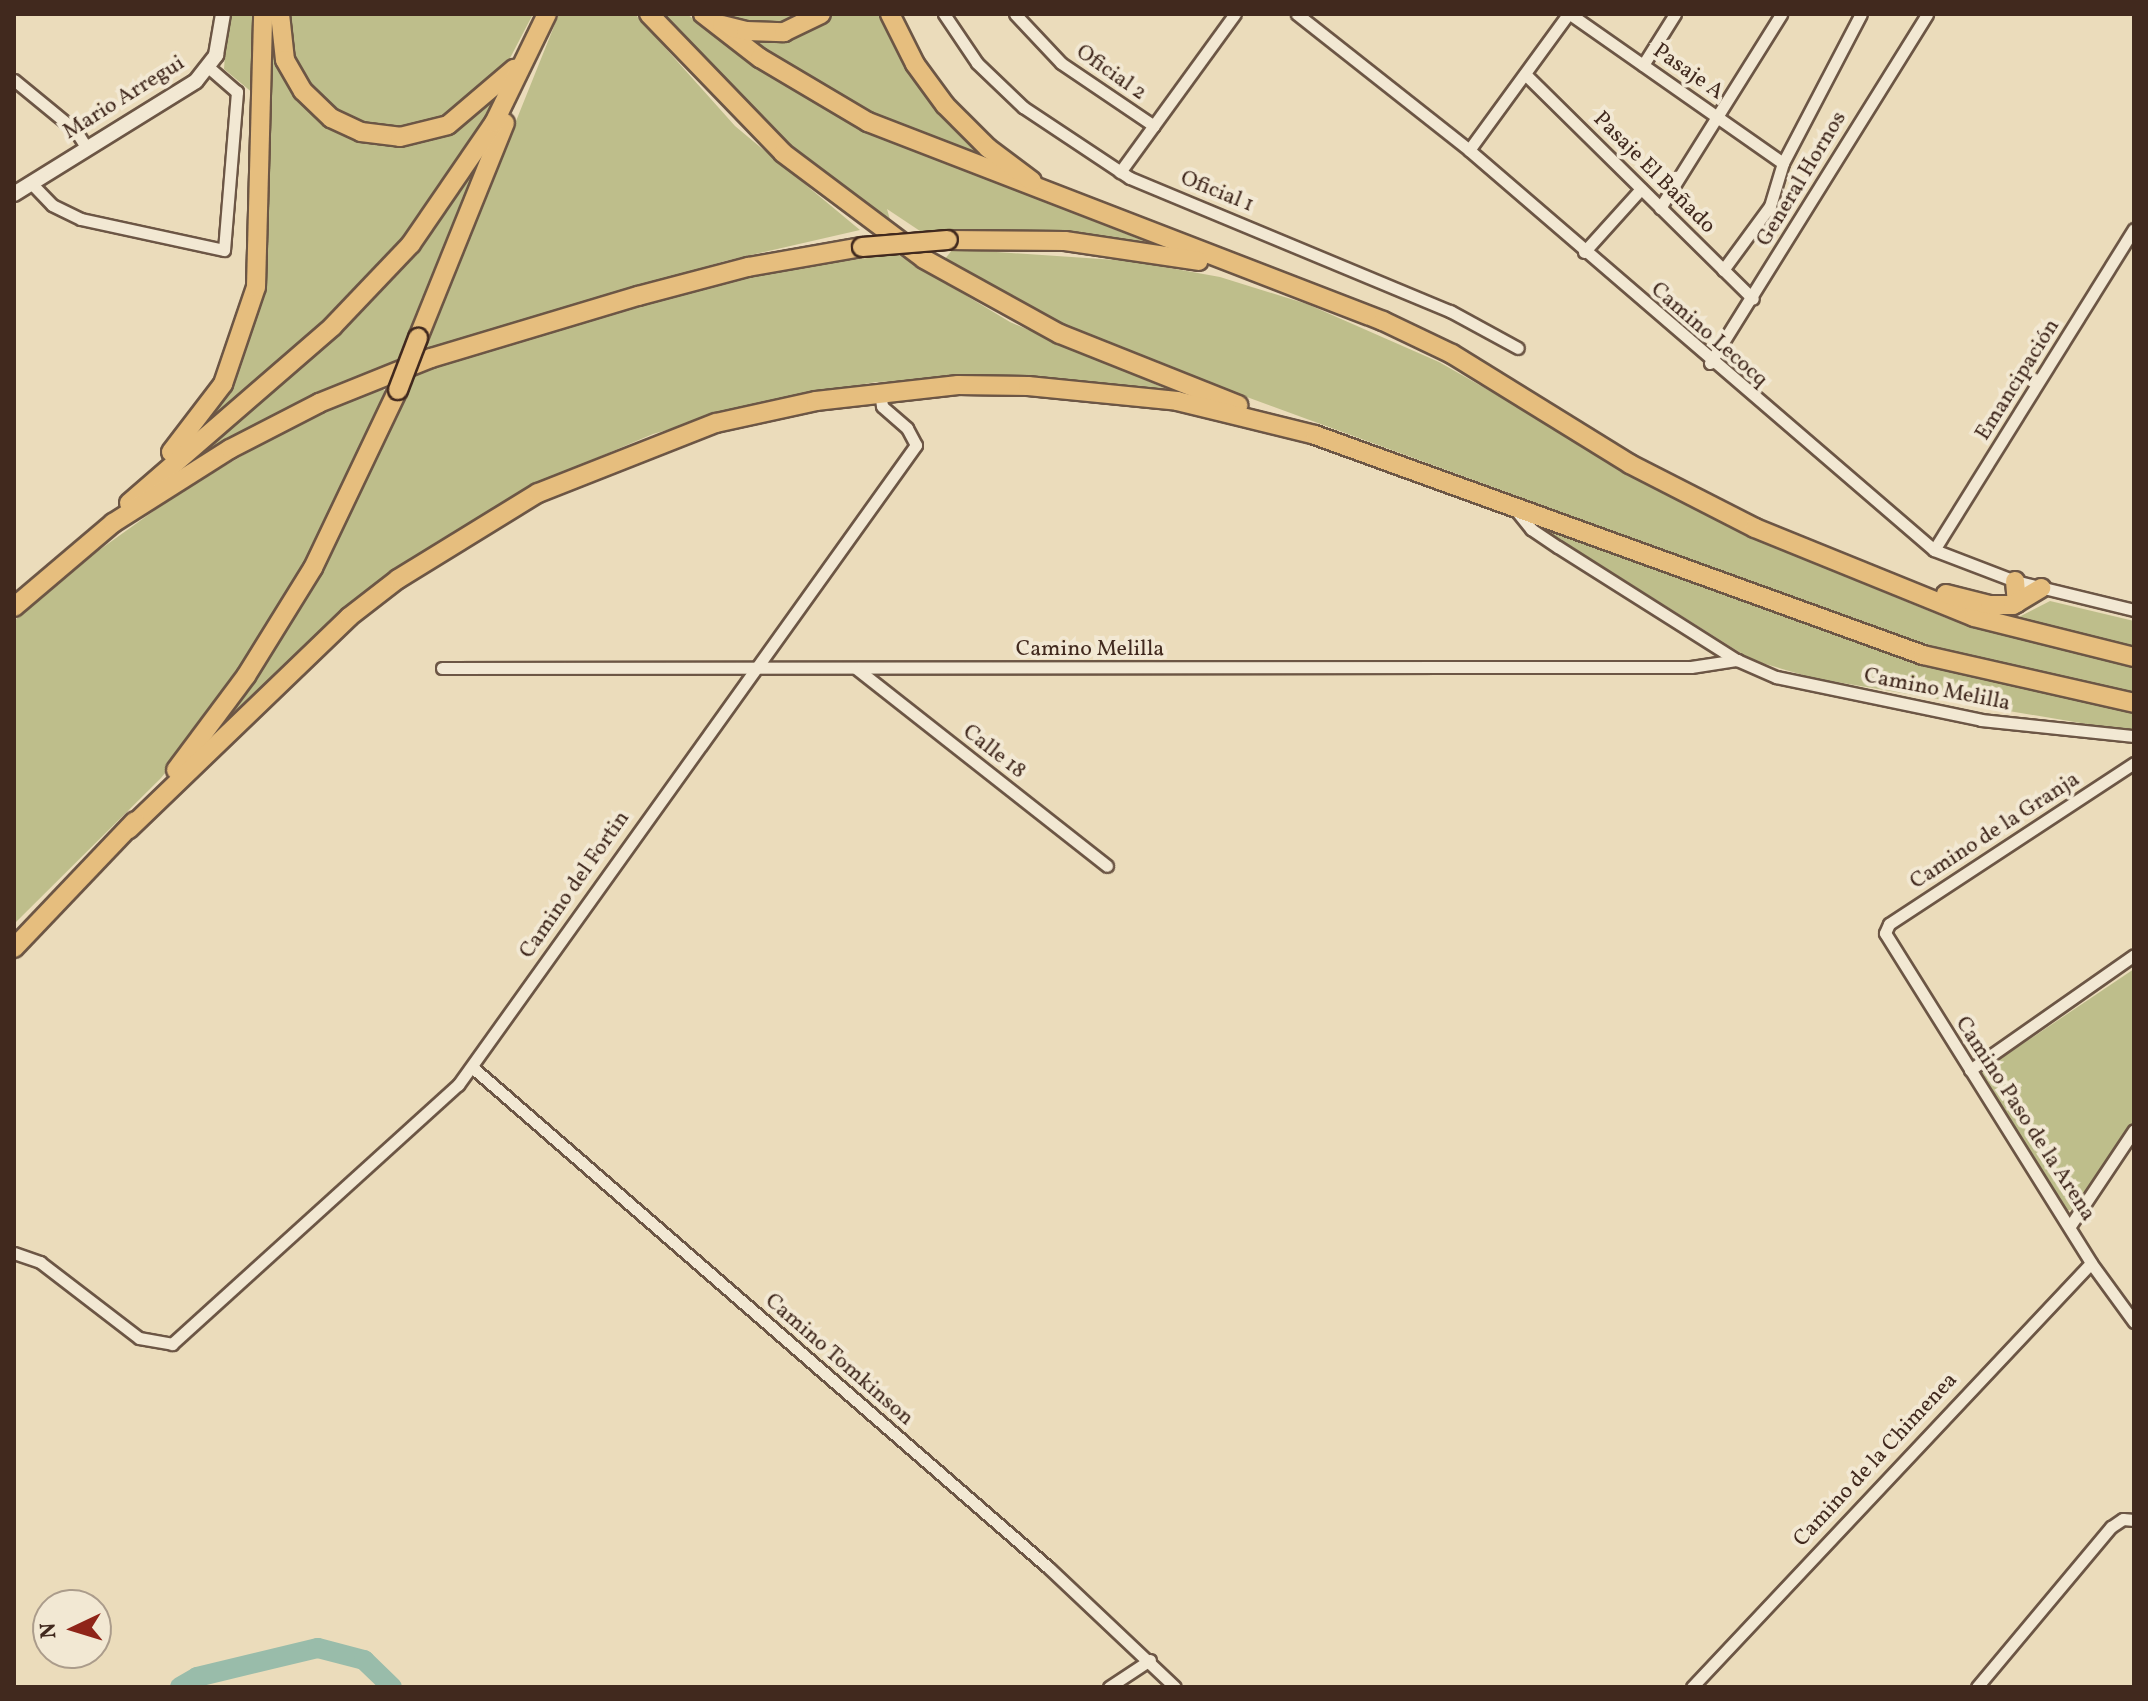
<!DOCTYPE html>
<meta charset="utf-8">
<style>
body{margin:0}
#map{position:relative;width:2148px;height:1701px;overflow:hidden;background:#ebdcbb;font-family:Vollkorn,serif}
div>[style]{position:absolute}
.green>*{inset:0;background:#bebe8b}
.river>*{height:20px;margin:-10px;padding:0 10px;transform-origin:10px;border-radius:10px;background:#99bcaa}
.roads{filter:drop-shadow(2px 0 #6c5645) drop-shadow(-2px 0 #6c5645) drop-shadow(0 2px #6c5645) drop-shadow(0 -2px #6c5645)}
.minor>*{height:11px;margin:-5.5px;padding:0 5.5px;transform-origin:5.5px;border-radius:5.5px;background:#f2e8d3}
.tertiary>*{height:14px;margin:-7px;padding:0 7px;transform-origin:7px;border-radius:7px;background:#f2e8d3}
.trunk>*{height:18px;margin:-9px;padding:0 9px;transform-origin:9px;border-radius:9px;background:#e6be7e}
.bridges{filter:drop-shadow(2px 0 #41291e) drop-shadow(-2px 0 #41291e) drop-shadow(0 2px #41291e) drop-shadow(0 -2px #41291e)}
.trunk-bridge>*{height:18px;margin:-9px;padding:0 9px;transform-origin:9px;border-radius:9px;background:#e6be7e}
span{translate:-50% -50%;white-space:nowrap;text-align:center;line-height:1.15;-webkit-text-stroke:8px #f2e8d3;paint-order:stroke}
.street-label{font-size:22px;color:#41291e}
.frame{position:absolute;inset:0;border:16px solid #41291e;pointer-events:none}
.north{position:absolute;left:32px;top:1589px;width:80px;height:80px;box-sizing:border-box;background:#f2e8d3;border:2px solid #ab9c8b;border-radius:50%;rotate:266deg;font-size:22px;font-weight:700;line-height:32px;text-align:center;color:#41291e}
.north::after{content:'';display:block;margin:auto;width:28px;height:36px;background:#8f2418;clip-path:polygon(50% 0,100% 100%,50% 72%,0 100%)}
</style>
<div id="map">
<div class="green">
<i style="clip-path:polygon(228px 14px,257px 14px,254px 94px,224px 69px)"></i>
<i style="clip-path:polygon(268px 14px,275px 14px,289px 81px,385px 143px,491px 100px,495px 104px,411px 233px,367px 284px,201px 432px,198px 428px,245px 343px)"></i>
<i style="clip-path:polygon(286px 14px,533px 14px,507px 64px,462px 110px,419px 128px,382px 130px,347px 119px,312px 94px,294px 63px)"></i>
<i style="clip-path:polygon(559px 14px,635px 14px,735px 126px,860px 230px,725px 261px,424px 350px)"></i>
<i style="clip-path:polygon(660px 14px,687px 14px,746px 61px,860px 129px,1149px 243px,1032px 230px,920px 231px,887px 209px,891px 223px,792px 150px)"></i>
<i style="clip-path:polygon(719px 14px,815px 14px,787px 27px,728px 20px)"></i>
<i style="clip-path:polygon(830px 14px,882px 14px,927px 95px,1001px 164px,880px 122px,746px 39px,823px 21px)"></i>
<i style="clip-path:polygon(503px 110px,401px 358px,276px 414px,181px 469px,348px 318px)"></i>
<i style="clip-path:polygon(953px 249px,1131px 261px,1220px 277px,1307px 304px,1439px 362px,1742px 534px,1946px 618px,2134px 668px,2134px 693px,1972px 658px,1885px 631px,1157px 364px,1032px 310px,944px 260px)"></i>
<i style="clip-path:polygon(897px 254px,1010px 322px,1178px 394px,1027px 377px,876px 382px,772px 400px,653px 434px,540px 482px,436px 542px,328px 624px,222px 723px,327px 562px,414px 373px,699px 288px,770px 271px)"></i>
<i style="clip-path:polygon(380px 387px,390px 395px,332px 523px,216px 710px,161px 778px,14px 924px,14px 621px,77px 566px,183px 490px,304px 420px)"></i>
<i style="clip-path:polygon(1545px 530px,1922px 664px,2134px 713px,2134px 732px,1813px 678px,1752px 660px)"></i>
<i style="clip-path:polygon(2050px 601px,2134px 621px,2134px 647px,2017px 618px)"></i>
<i style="clip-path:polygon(2134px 969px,2134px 1121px,2074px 1209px,2065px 1211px,1978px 1074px)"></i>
</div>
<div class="river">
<i style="left:180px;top:1687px;width:20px;rotate:-30deg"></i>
<i style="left:197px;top:1677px;width:124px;rotate:-13.5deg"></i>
<i style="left:318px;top:1648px;width:48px;rotate:14.6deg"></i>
<i style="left:364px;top:1660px;width:39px;rotate:44deg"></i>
</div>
<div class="roads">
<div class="minor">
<i style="left:944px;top:14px;width:59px;rotate:56deg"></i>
<i style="left:977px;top:63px;width:64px;rotate:43.7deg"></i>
<i style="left:1023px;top:107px;width:128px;rotate:33.6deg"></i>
<i style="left:1130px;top:178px;width:347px;rotate:22.6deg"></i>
<i style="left:1450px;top:311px;width:77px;rotate:28.6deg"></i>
<i style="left:1015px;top:14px;width:67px;rotate:46.8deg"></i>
<i style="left:1061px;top:63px;width:112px;rotate:34.1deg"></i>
<i style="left:1297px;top:14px;width:219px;rotate:38.3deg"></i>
<i style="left:1469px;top:150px;width:613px;rotate:40.7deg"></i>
<i style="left:1934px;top:550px;width:87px;rotate:20.9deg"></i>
<i style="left:2015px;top:581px;width:122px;rotate:13.7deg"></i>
<i style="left:1570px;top:14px;width:260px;rotate:35deg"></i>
<i style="left:1643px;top:65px;width:60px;rotate:-57.9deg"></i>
<i style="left:1527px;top:76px;width:317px;rotate:44.6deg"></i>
<i style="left:14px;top:80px;width:80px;rotate:39.4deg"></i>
<i style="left:76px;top:131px;width:19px;rotate:58deg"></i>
<i style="left:1469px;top:150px;width:168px;rotate:-53.9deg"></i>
<i style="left:1120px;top:172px;width:195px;rotate:-54deg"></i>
<i style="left:31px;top:183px;width:30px;rotate:46deg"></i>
<i style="left:52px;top:205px;width:32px;rotate:26deg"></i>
<i style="left:81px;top:219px;width:146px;rotate:12.2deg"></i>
<i style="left:224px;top:250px;width:159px;rotate:-85.3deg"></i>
<i style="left:237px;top:92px;width:37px;rotate:-139deg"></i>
<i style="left:1660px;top:208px;width:229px;rotate:-58deg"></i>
<i style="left:1584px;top:252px;width:85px;rotate:-47.9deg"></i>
<i style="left:1723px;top:270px;width:79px;rotate:-53.7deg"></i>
<i style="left:1770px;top:206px;width:45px;rotate:-73.2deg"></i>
<i style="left:1783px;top:163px;width:168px;rotate:-62.4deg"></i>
<i style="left:1710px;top:363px;width:411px;rotate:-58.1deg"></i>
<i style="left:1515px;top:509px;width:26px;rotate:51deg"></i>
<i style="left:1531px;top:529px;width:32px;rotate:34deg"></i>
<i style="left:1558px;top:547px;width:212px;rotate:32.3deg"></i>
<i style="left:1737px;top:660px;width:43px;rotate:23.6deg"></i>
<i style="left:1776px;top:677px;width:209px;rotate:11.8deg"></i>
<i style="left:1981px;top:720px;width:154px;rotate:6deg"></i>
<i style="left:1934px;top:550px;width:378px;rotate:-58.1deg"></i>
<i style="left:442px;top:668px;width:1249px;rotate:-0.05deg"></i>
<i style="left:1691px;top:667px;width:47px;rotate:-8.7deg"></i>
<i style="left:857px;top:669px;width:318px;rotate:38.2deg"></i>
<i style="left:2134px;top:763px;width:293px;rotate:146.7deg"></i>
<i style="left:1889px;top:924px;width:10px;rotate:114deg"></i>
<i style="left:1885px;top:933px;width:389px;rotate:58deg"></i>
<i style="left:2091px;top:1263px;width:73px;rotate:53.9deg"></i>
<i style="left:472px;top:1067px;width:764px;rotate:40.97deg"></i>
<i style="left:1049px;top:1568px;width:173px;rotate:43.4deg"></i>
<i style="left:1970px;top:1070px;width:200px;rotate:-35deg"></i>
<i style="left:2070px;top:1226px;width:115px;rotate:-56.3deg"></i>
<i style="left:14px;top:1253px;width:28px;rotate:19deg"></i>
<i style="left:40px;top:1262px;width:125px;rotate:37.5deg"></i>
<i style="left:139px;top:1338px;width:34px;rotate:10deg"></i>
<i style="left:172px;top:1344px;width:386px;rotate:-42.2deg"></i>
<i style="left:458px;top:1085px;width:787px;rotate:-54.41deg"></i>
<i style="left:916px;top:445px;width:19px;rotate:-118deg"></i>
<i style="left:907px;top:428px;width:33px;rotate:-139deg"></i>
<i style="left:882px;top:406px;width:14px;rotate:-98deg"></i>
<i style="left:1109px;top:1687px;width:49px;rotate:-33.4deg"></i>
<i style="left:1692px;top:1687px;width:582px;rotate:-46.74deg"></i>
<i style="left:1977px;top:1687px;width:209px;rotate:-50.1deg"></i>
<i style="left:2111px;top:1527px;width:14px;rotate:-34deg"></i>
<i style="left:2123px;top:1519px;width:11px;rotate:5deg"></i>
</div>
<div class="tertiary">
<i style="left:14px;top:194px;width:214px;rotate:-31.8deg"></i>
<i style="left:196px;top:81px;width:33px;rotate:-52deg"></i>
<i style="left:216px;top:55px;width:42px;rotate:-80.3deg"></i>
</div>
<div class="trunk">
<i style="left:280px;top:14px;width:46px;rotate:83.8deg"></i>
<i style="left:285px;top:60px;width:36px;rotate:60deg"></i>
<i style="left:303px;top:91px;width:39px;rotate:44deg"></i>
<i style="left:331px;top:118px;width:33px;rotate:25deg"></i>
<i style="left:361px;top:132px;width:39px;rotate:7deg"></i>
<i style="left:400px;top:137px;width:49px;rotate:-14deg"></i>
<i style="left:448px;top:125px;width:87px;rotate:-40.3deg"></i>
<i style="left:649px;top:14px;width:193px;rotate:46deg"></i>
<i style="left:783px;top:153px;width:176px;rotate:36.9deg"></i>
<i style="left:924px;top:259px;width:155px;rotate:28.9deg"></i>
<i style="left:1060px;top:334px;width:192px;rotate:21.7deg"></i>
<i style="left:703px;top:14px;width:72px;rotate:37.7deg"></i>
<i style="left:760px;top:58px;width:126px;rotate:30.7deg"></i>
<i style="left:868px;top:122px;width:552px;rotate:21.13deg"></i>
<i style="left:1383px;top:321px;width:76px;rotate:25.6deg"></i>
<i style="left:1452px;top:354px;width:209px;rotate:31.7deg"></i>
<i style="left:1630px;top:464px;width:140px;rotate:27.1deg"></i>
<i style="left:1755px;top:528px;width:236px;rotate:22.1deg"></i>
<i style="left:1974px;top:617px;width:165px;rotate:14deg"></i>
<i style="left:890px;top:14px;width:56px;rotate:63.4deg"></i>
<i style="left:915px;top:64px;width:51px;rotate:53.8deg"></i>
<i style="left:945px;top:105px;width:61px;rotate:45deg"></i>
<i style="left:988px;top:148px;width:55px;rotate:36.9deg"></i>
<i style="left:722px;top:25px;width:25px;rotate:14deg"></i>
<i style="left:746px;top:31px;width:38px;rotate:2deg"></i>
<i style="left:784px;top:32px;width:41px;rotate:-25.9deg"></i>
<i style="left:948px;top:240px;width:117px;rotate:0.5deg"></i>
<i style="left:1065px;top:241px;width:135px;rotate:8.5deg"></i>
<i style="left:418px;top:338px;width:232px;rotate:-68deg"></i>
<i style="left:171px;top:452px;width:86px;rotate:-52.6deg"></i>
<i style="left:223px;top:384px;width:102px;rotate:-71.2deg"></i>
<i style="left:256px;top:287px;width:273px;rotate:-88.5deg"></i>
<i style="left:129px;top:503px;width:270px;rotate:-40.9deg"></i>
<i style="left:333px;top:326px;width:113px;rotate:-46.4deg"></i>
<i style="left:411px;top:244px;width:147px;rotate:-55.6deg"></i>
<i style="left:494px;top:123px;width:121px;rotate:-64.1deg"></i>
<i style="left:2015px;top:581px;width:22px;rotate:85deg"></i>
<i style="left:1946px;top:594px;width:45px;rotate:14deg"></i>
<i style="left:1990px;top:605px;width:23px"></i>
<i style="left:2013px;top:605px;width:33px;rotate:-31deg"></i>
<i style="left:14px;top:607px;width:130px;rotate:-40.3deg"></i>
<i style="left:113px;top:523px;width:138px;rotate:-32.3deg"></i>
<i style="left:230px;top:449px;width:100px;rotate:-27.3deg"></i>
<i style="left:319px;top:403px;width:121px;rotate:-21.9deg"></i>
<i style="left:431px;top:358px;width:216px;rotate:-16.7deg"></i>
<i style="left:638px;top:296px;width:114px;rotate:-14.8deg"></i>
<i style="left:748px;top:267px;width:116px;rotate:-10deg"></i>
<i style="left:176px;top:770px;width:117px;rotate:-53.3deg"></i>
<i style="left:246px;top:676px;width:127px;rotate:-58.2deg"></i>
<i style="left:313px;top:568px;width:197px;rotate:-64.5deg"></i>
<i style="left:129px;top:829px;width:306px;rotate:-43.9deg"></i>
<i style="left:349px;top:617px;width:62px;rotate:-37.8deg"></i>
<i style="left:398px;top:579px;width:164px;rotate:-31.6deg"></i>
<i style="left:538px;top:493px;width:191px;rotate:-21.5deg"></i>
<i style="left:716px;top:423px;width:102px;rotate:-12.4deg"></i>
<i style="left:816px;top:401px;width:143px;rotate:-6.4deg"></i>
<i style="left:958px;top:385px;width:70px;rotate:0.8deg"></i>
<i style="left:1028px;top:386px;width:150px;rotate:5.7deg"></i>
<i style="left:1177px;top:401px;width:142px;rotate:13.8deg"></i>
<i style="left:1315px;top:435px;width:647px;rotate:19.89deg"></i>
<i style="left:1923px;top:655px;width:216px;rotate:12.8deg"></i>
<i style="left:14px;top:948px;width:175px;rotate:-46.4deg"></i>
</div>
</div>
<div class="bridges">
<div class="trunk-bridge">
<i style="left:862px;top:247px;width:86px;rotate:-4.7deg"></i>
<i style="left:398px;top:390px;width:56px;rotate:-69deg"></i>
</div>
</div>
<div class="street-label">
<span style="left:1688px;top:72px;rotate:35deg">Pasaje A</span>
<span style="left:1111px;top:73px;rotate:35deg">Oficial 2</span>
<span style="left:124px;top:98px;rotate:-32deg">Mario Arregui</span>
<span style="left:1654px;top:173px;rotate:45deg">Pasaje El Bañado</span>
<span style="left:1802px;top:179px;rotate:-59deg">General Hornos</span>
<span style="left:1217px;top:192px;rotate:22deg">Oficial 1</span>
<span style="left:1709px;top:335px;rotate:41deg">Camino Lecocq</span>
<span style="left:2018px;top:380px;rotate:-58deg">Emancipación</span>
<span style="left:1090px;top:650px">Camino Melilla</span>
<span style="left:1937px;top:690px;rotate:11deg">Camino Melilla</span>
<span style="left:994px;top:752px;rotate:38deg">Calle 18</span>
<span style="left:1995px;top:831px;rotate:-33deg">Camino de la Granja</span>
<span style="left:575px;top:885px;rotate:-55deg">Camino del Fortin</span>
<span style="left:2025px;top:1119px;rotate:57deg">Camino Paso de la Arena</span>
<span style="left:839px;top:1360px;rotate:41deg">Camino Tomkinson</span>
<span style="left:1876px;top:1460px;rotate:-47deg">Camino de la Chimenea</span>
</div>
<div class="frame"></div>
<div class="north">N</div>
</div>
